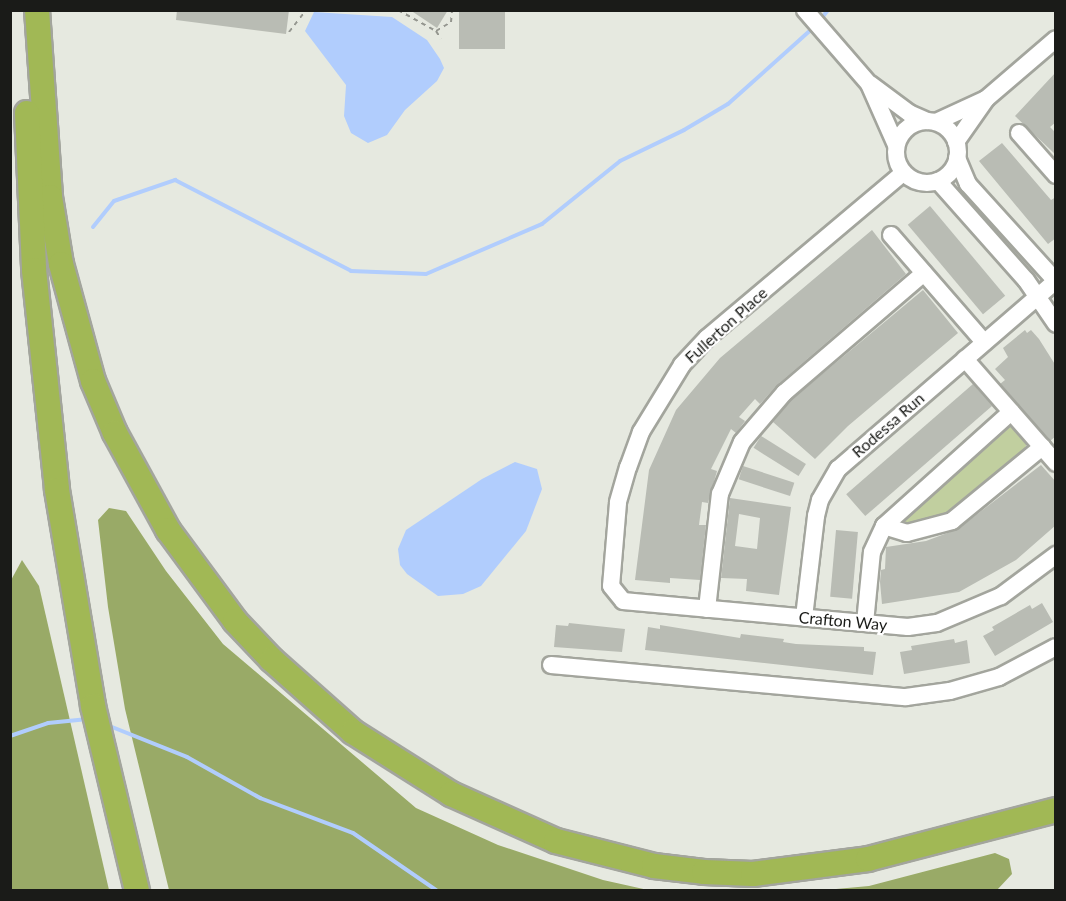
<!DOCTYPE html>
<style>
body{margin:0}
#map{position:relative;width:1066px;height:901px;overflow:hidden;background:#e6e9e0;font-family:Lato,sans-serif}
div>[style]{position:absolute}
.green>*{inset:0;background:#c1cf9f}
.forest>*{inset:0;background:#99aa67}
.water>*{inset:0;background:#b1cdfd}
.stream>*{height:4px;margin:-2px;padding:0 2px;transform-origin:2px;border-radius:2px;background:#b1cdfd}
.building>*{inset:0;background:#b9bcb4;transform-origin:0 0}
.path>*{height:2px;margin-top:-1px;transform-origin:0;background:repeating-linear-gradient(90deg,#94968f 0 4.5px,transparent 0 9px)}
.roads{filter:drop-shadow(2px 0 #a3a59d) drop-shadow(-2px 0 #a3a59d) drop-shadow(0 2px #a3a59d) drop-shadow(0 -2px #a3a59d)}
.minor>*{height:16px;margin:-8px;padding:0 8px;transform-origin:8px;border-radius:8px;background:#fff}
.minor>.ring{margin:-8px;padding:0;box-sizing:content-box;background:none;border:16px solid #fff;border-radius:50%}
.highway>*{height:24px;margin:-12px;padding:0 12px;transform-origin:12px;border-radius:12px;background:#a1b855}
span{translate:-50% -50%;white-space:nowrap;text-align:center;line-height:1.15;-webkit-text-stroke:4.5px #fff;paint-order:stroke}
.street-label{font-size:16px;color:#1a1b18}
.frame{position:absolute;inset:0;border:12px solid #1a1b18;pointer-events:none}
</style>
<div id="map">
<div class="green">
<i style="clip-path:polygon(1006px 425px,1015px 426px,1027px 442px,1023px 456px,960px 509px,928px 525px,904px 524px,902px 518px)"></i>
</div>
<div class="forest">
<i style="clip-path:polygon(109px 508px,126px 511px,166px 571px,223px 644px,416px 808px,498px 845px,603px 880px,648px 890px,169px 890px,125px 709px,108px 607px,98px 520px)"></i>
<i style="clip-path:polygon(22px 560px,39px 586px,109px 890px,11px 890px,10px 582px)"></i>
<i style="clip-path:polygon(995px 853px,1009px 859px,1012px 874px,997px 890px,825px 890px,869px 886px)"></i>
</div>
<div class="water">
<i style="clip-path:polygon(314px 12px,392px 17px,427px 40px,440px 59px,444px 68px,437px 81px,405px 110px,387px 135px,368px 143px,351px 133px,344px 116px,346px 85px,305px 31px)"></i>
<i style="clip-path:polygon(515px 462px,537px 469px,542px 489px,526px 531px,481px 586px,463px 594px,438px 596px,407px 574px,400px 565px,398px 549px,406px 530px,482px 479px)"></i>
</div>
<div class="stream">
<i style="left:821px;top:19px;width:11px;rotate:-52deg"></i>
<i style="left:93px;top:227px;width:33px;rotate:-51deg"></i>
<i style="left:114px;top:201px;width:65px;rotate:-19deg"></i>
<i style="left:175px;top:180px;width:198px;rotate:27.3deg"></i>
<i style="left:351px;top:271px;width:75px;rotate:2.3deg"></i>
<i style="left:426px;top:274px;width:126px;rotate:-23.3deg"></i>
<i style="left:542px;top:224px;width:100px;rotate:-38.9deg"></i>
<i style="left:620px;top:161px;width:71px;rotate:-25.8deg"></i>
<i style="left:684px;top:130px;width:51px;rotate:-30.6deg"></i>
<i style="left:728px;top:104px;width:115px;rotate:-41.8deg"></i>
<i style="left:107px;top:725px;width:86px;rotate:21.8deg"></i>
<i style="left:187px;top:757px;width:84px;rotate:29.3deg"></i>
<i style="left:260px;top:798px;width:99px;rotate:20.6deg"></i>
<i style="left:353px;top:833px;width:101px;rotate:34.5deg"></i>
<i style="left:10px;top:736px;width:40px;rotate:-18.9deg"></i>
<i style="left:48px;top:723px;width:40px;rotate:-5.7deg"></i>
</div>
<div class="building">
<i style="clip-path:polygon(177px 10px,289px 10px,286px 34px,176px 20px)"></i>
<i style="clip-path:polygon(410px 10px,448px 10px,437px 28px)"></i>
<i style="left:459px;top:10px;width:46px;height:39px"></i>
<i style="clip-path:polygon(1056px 72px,1056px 122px,1050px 127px,1056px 133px,1056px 155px,1015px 116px)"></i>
<i style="clip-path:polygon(1002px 143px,1051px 200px,1056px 197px,1056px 238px,1048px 244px,979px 161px)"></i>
<i style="left:930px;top:206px;width:117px;height:29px;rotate:50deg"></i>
<i style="clip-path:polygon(872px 230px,906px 274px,777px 385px,760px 404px,755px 399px,739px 417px,745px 421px,736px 433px,731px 429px,711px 469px,717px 471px,708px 503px,702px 502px,699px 525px,706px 525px,700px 580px,670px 578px,670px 583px,635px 580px,649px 470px,676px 410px,720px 358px)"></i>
<i style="clip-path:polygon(923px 290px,958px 333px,848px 426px,815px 459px,773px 422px,791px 400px)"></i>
<i style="clip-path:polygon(1025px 330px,1027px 333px,1031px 330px,1039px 339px,1056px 366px,1056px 436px,1050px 441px,1000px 384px,1005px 380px,995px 369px,1008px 357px,1003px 348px)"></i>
<i style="left:973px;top:384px;width:29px;height:168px;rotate:49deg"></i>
<i style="left:761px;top:436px;width:53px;height:14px;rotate:32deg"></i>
<i style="clip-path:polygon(1041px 465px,1056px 482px,1056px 525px,1016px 560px,959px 592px,882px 604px,880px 582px,881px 570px,885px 569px,886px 547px,926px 541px,958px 529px)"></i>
<i style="left:743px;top:466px;width:54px;height:14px;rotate:18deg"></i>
<i style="clip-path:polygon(evenodd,730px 498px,791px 507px,779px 595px,746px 591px,747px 579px,721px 578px,730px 498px,739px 514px,760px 518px,757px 549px,735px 546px,739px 514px)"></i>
<i style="left:836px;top:530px;width:22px;height:67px;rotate:5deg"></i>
<i style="clip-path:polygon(1042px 603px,1053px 622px,995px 656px,983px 636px,994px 630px,992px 627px,1030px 605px,1032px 609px)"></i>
<i style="clip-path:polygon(569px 623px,625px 629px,622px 652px,554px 647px,556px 625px,568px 626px)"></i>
<i style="clip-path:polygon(660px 625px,740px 638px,741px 634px,784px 639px,783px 642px,796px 644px,864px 647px,864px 651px,876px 652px,873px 675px,645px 650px,648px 627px,660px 629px)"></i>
<i style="clip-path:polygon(954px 639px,955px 643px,967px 640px,970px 663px,904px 674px,900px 652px,912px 650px,911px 646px)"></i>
</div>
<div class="path">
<i style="left:398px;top:10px;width:43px;rotate:28.9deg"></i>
<i style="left:436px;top:31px;width:9px;rotate:58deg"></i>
<i style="left:436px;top:31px;width:17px;rotate:-31deg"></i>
<i style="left:451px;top:22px;width:12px;rotate:-85deg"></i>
<i style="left:289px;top:32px;width:28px;rotate:-52deg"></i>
</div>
<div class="roads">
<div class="minor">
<i style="left:805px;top:10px;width:98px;rotate:49.1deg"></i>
<i style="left:869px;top:84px;width:67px;rotate:66.1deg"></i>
<i style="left:870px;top:84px;width:49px;rotate:36.6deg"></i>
<i style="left:909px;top:113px;width:20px;rotate:24deg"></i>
<i class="ring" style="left:896px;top:121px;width:46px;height:46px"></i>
<i style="left:936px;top:122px;width:55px;rotate:-24.7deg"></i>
<i style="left:986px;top:99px;width:92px;rotate:-40.6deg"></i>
<i style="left:1019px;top:133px;width:56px;rotate:48.6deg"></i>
<i style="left:956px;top:142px;width:52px;rotate:-55.1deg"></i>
<i style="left:957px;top:158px;width:28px;rotate:67deg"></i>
<i style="left:968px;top:184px;width:131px;rotate:47.8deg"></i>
<i style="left:903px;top:173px;width:256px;rotate:139.9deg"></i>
<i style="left:707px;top:338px;width:37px;rotate:133deg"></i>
<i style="left:682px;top:365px;width:79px;rotate:121.5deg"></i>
<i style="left:641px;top:432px;width:37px;rotate:110deg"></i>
<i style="left:628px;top:467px;width:37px;rotate:106deg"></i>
<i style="left:618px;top:503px;width:83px;rotate:94.8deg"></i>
<i style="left:611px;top:586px;width:19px;rotate:51deg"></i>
<i style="left:623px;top:601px;width:286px;rotate:5.2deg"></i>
<i style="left:908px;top:627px;width:29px;rotate:-8deg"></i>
<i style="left:937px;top:623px;width:69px;rotate:-22.9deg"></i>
<i style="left:1001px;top:596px;width:69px;rotate:-36.7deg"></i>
<i style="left:938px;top:181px;width:132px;rotate:48.4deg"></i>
<i style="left:1026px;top:280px;width:53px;rotate:55.7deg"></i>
<i style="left:891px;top:235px;width:142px;rotate:49deg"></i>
<i style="left:965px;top:359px;width:138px;rotate:48.8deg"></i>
<i style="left:884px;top:526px;width:24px;rotate:17deg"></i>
<i style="left:907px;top:533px;width:47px;rotate:-14.9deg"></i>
<i style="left:952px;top:521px;width:117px;rotate:-39.4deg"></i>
<i style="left:707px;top:609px;width:116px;rotate:-83.6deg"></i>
<i style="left:720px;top:494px;width:56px;rotate:-67.1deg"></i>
<i style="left:742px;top:442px;width:65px;rotate:-49.4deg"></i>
<i style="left:784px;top:393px;width:184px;rotate:-40.6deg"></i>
<i style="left:804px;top:617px;width:102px;rotate:-83.2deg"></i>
<i style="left:816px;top:516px;width:16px;rotate:-76deg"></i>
<i style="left:820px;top:500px;width:36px;rotate:-60deg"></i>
<i style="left:838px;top:469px;width:288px;rotate:-40.8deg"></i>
<i style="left:865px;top:623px;width:71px;rotate:-84.4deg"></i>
<i style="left:872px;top:552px;width:29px;rotate:-65deg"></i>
<i style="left:884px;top:526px;width:171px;rotate:-41.9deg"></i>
<i style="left:551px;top:665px;width:356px;rotate:5.2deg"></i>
<i style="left:906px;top:697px;width:44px;rotate:-7.8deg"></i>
<i style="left:950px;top:691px;width:51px;rotate:-15.9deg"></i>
<i style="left:999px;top:677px;width:64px;rotate:-27.8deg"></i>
</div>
<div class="highway">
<i style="left:37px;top:10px;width:187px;rotate:86deg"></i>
<i style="left:50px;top:197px;width:68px;rotate:80.7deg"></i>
<i style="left:61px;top:264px;width:121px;rotate:74.7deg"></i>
<i style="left:93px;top:381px;width:56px;rotate:67.1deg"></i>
<i style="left:115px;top:433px;width:111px;rotate:61.3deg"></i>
<i style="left:168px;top:530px;width:113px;rotate:53.6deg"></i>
<i style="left:235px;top:621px;width:54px;rotate:46.5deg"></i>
<i style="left:272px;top:660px;width:108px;rotate:41.6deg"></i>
<i style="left:353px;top:732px;width:116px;rotate:32.3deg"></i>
<i style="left:451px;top:794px;width:115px;rotate:24.1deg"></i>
<i style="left:556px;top:841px;width:101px;rotate:14.3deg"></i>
<i style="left:654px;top:866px;width:50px;rotate:6.8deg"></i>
<i style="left:704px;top:872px;width:49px;rotate:2.3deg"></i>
<i style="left:753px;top:874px;width:116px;rotate:-7.4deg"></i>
<i style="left:868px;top:859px;width:194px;rotate:-14.6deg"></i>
<i style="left:27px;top:113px;width:157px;rotate:87.4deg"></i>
<i style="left:34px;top:270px;width:221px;rotate:84deg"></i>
<i style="left:57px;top:490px;width:219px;rotate:80.5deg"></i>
<i style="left:93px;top:706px;width:189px;rotate:76.6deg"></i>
</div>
</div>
<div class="street-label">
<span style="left:726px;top:325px;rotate:-42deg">Fullerton Place</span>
<span style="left:888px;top:425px;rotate:-41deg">Rodessa Run</span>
<span style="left:843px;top:621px;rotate:5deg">Crafton Way</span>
</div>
<div class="frame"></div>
</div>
